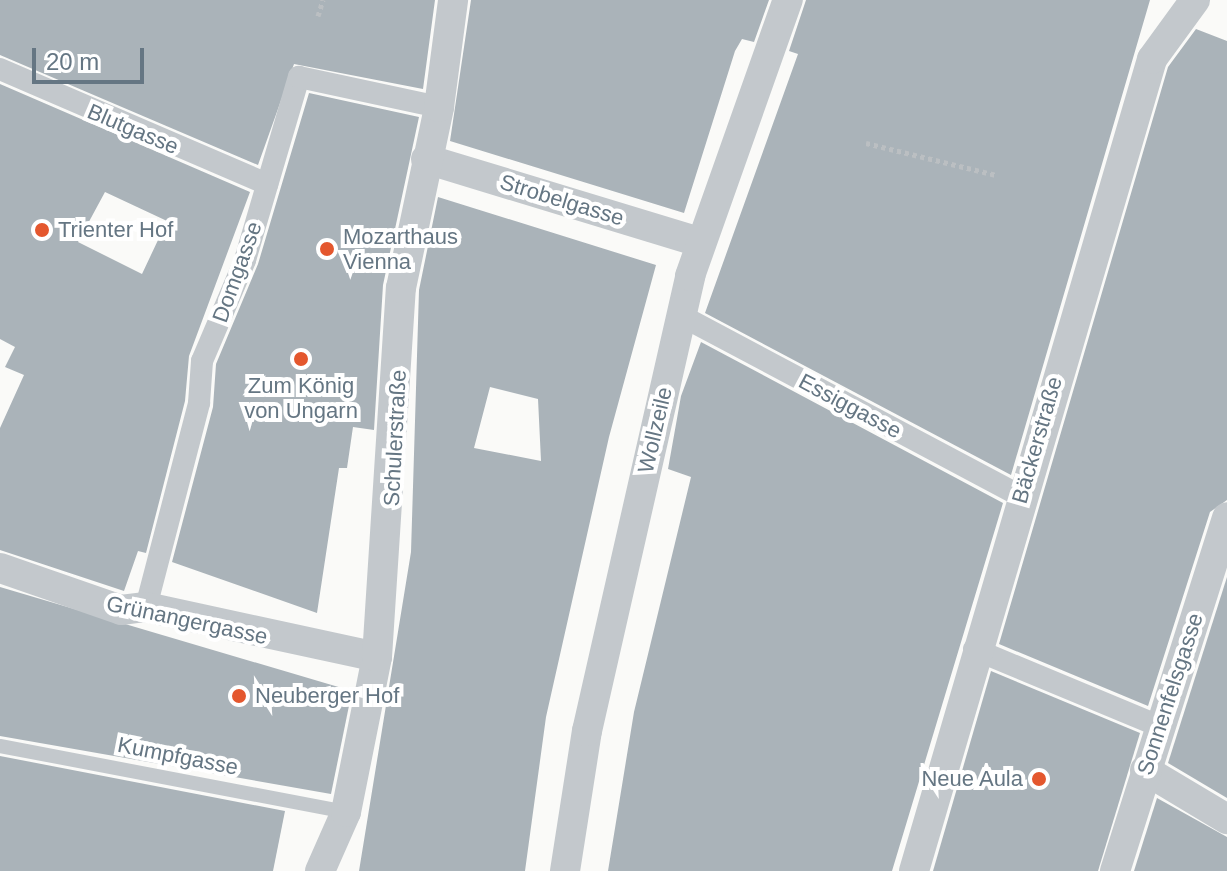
<!DOCTYPE html>
<meta charset="utf-8">
<style>
body{margin:0}
#map{position:relative;width:1227px;height:871px;overflow:hidden;background:#fafaf8;font-family:Arial,sans-serif}
div>[style]{position:absolute}
.building>*{inset:0;background:#aab3b9}
.path>*{height:5px;margin-top:-2.5px;transform-origin:0;background:repeating-linear-gradient(90deg,#bbbfc2 0 4px,transparent 0 8px)}
.service>*{height:14px;margin:-7px;padding:0 7px;transform-origin:7px;border-radius:7px;background:#c3c8cc}
.pedestrian>*{height:22px;margin:-11px;padding:0 11px;transform-origin:11px;border-radius:11px;background:#c3c8cc}
.minor>*{height:30px;margin:-15px;padding:0 15px;transform-origin:15px;border-radius:15px;background:#c3c8cc}
.dots>*{width:22px;height:22px;translate:-50% -50%;box-sizing:border-box;border:4px solid #fff;border-radius:50%}
span{translate:-50% -50%;white-space:nowrap;text-align:center;line-height:1.15;-webkit-text-stroke:8px #fff;paint-order:stroke}
.street-label{font-size:22px;color:#657683}
.poi-label{font-size:22px;color:#657683}
.left{translate:0 -50%;text-align:left}
.right{translate:-100% -50%;text-align:right}
.scale{position:absolute;left:32px;top:48px;width:112px;height:36px;box-sizing:border-box;border:4px solid #657683;border-top:0;padding-left:10px;font-size:24px;line-height:28px;white-space:nowrap;color:#657683;-webkit-text-stroke:6px #fff;paint-order:stroke}
</style>
<div id="map">
<div class="building">
<i style="clip-path:polygon(0 0,435px 0,423px 89px,294px 64px,258px 165px,0 55px)"></i>
<i style="clip-path:polygon(471px 0,769px 0,754px 42px,742px 39px,735px 51px,684px 213px,450px 141px)"></i>
<i style="clip-path:polygon(806px 0,1150px 0,1011px 475px,705px 313px,798px 54px,789px 51px)"></i>
<i style="clip-path:polygon(1196px 29px,1227px 41px,1227px 500px,1210px 512px,1148px 706px,999px 644px,1168px 67px)"></i>
<i style="clip-path:polygon(evenodd,0 84px,250px 192px,189px 356px,185px 401px,146px 553px,138px 551px,124px 591px,0 550px,0 428px,24px 375px,5px 367px,15px 347px,0 339px,0 84px,105px 192px,167px 221px,142px 274px,78px 242px,105px 192px)"></i>
<i style="clip-path:polygon(309px 93px,419px 117px,383px 285px,374px 430px,353px 427px,347px 468px,339px 468px,317px 613px,172px 562px,213px 407px,216px 364px,258px 264px)"></i>
<i style="clip-path:polygon(evenodd,438px 197px,656px 265px,609px 437px,546px 717px,525px 871px,359px 871px,411px 552px,419px 290px,438px 197px,490px 387px,538px 399px,541px 461px,474px 448px,490px 387px)"></i>
<i style="clip-path:polygon(701px 342px,1003px 503px,892px 871px,608px 871px,634px 712px,691px 477px,668px 469px,681px 396px)"></i>
<i style="clip-path:polygon(1227px 577px,1227px 798px,1168px 763px)"></i>
<i style="clip-path:polygon(0 587px,352px 691px,331px 794px,0 736px)"></i>
<i style="clip-path:polygon(991px 671px,1140px 733px,1098px 871px,933px 871px)"></i>
<i style="clip-path:polygon(0 756px,285px 811px,273px 871px,0 871px)"></i>
<i style="clip-path:polygon(1157px 798px,1227px 837px,1227px 871px,1134px 871px)"></i>
</div>
<div class="path">
<i style="left:318px;top:16px;width:17px;rotate:-73deg"></i>
<i style="left:866px;top:143px;width:134px;rotate:13.8deg"></i>
</div>
<div class="service">
<i style="left:0;top:746px;width:352px;rotate:10.8deg"></i>
</div>
<div class="pedestrian">
<i style="left:0;top:69px;width:291px;rotate:23.3deg"></i>
<i style="left:680px;top:315px;width:385px;rotate:28deg"></i>
<i style="left:146px;top:607px;width:211px;rotate:-75.4deg"></i>
<i style="left:199px;top:403px;width:42px;rotate:-85.9deg"></i>
<i style="left:202px;top:361px;width:110px;rotate:-66.9deg"></i>
<i style="left:245px;top:260px;width:191px;rotate:-73.6deg"></i>
<i style="left:299px;top:77px;width:143px;rotate:12.1deg"></i>
<i style="left:974px;top:649px;width:200px;rotate:22.6deg"></i>
</div>
<div class="minor">
<i style="left:426px;top:159px;width:285px;rotate:16.9deg"></i>
<i style="left:0;top:568px;width:128px;rotate:19.1deg"></i>
<i style="left:121px;top:610px;width:25px;rotate:-7deg"></i>
<i style="left:146px;top:607px;width:236px;rotate:12.2deg"></i>
<i style="left:1145px;top:770px;width:96px;rotate:30.9deg"></i>
<i style="left:320px;top:871px;width:64px;rotate:-66.2deg"></i>
<i style="left:346px;top:812px;width:158px;rotate:-78.7deg"></i>
<i style="left:377px;top:657px;width:370px;rotate:-86.3deg"></i>
<i style="left:401px;top:288px;width:185px;rotate:-78.1deg"></i>
<i style="left:439px;top:107px;width:108px;rotate:-82.5deg"></i>
<i style="left:565px;top:871px;width:142px;rotate:-81.1deg"></i>
<i style="left:587px;top:731px;width:467px;rotate:-77.2deg"></i>
<i style="left:690px;top:276px;width:293px;rotate:-70.5deg"></i>
<i style="left:914px;top:871px;width:846px;rotate:-73.66deg"></i>
<i style="left:1152px;top:59px;width:73px;rotate:-53.9deg"></i>
<i style="left:1115px;top:871px;width:371px;rotate:-72.4deg"></i>
</div>
<div class="dots">
<i style="left:42px;top:230px;background:#e4572e"></i>
<i style="left:327px;top:249px;background:#e4572e"></i>
<i style="left:301px;top:359px;background:#e4572e"></i>
<i style="left:239px;top:696px;background:#e4572e"></i>
<i style="left:1039px;top:779px;background:#e4572e"></i>
</div>
<div class="street-label">
<span style="left:133px;top:129px;rotate:23deg">Blutgasse</span>
<span style="left:562px;top:200px;rotate:17deg">Strobelgasse</span>
<span style="left:237px;top:272px;rotate:-70deg">Domgasse</span>
<span style="left:850px;top:406px;rotate:28deg">Essiggasse</span>
<span style="left:655px;top:430px;rotate:-77deg">Wollzeile</span>
<span style="left:395px;top:438px;rotate:-87deg">Schulerstraße</span>
<span style="left:1037px;top:440px;rotate:-74deg">Bäckerstraße</span>
<span style="left:187px;top:620px;rotate:12deg">Grünangergasse</span>
<span style="left:1170px;top:694px;rotate:-72deg">Sonnenfelsgasse</span>
<span style="left:178px;top:756px;rotate:11deg">Kumpfgasse</span>
</div>
<div class="poi-label">
<span class="left" style="left:58px;top:230px">Trienter Hof</span>
<span class="left" style="left:343px;top:249px">Mozarthaus<br>Vienna</span>
<span style="left:301px;top:398px">Zum König<br>von Ungarn</span>
<span class="left" style="left:255px;top:696px">Neuberger Hof</span>
<span class="right" style="left:1023px;top:779px">Neue Aula</span>
</div>
<div class="scale">20 m</div>
</div>
